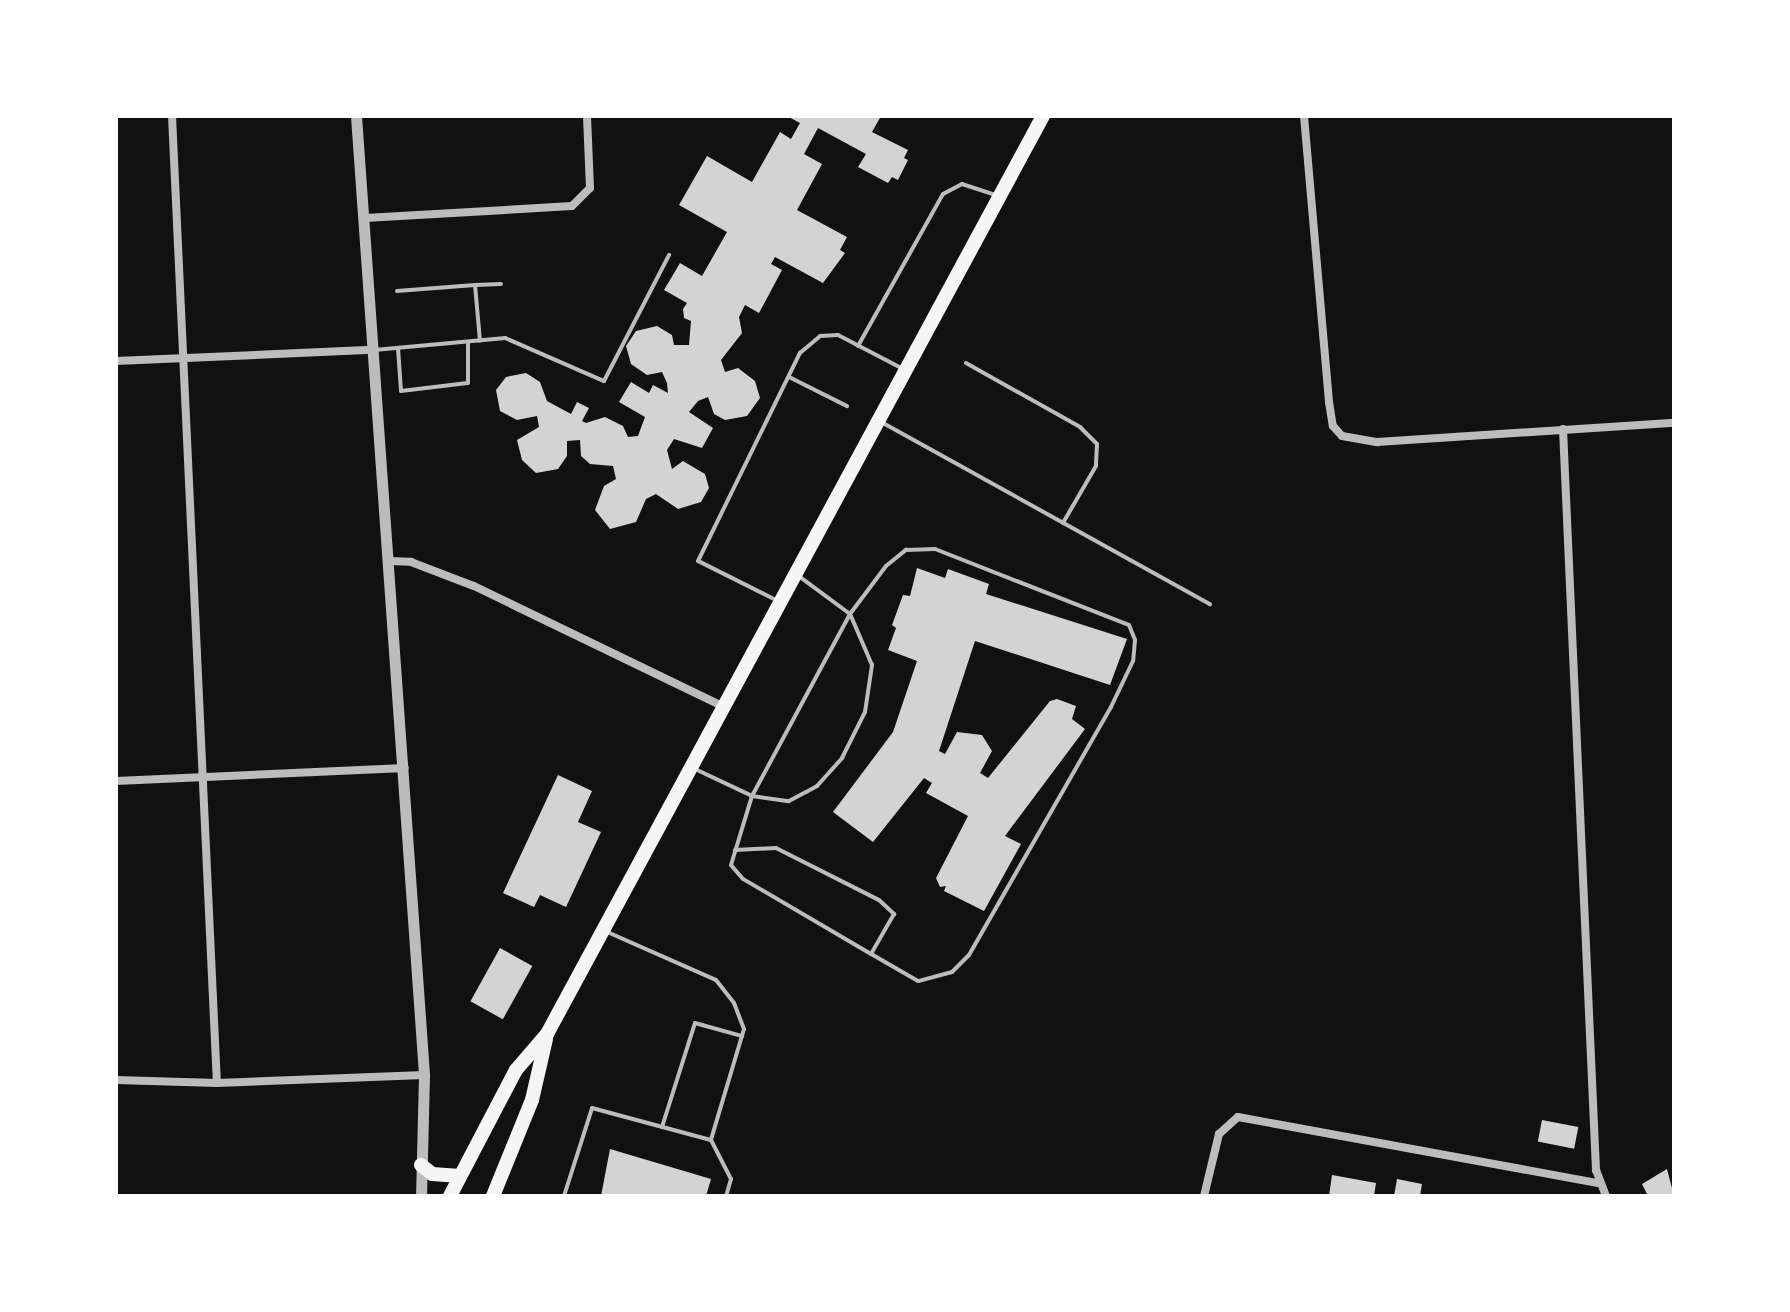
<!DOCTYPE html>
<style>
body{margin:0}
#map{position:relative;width:1790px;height:1312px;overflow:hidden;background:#111;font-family:Overpass,sans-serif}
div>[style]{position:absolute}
.building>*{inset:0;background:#d3d3d3;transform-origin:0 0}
.service>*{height:4px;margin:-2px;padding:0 2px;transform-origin:2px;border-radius:2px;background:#bcbcbc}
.minor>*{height:8px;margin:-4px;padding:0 4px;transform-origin:4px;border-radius:4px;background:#bcbcbc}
.tertiary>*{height:11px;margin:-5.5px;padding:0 5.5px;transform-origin:5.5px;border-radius:5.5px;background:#bcbcbc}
.primary>*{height:14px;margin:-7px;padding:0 7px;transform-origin:7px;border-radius:7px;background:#f5f5f5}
span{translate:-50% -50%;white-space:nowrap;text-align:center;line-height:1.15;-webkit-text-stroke:6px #fff;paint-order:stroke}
.frame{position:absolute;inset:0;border:118px solid #fff;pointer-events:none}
</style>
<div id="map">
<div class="building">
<i style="clip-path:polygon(787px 116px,881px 116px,872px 132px,908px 150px,904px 158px,908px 160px,898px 180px,892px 177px,888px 183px,858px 167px,866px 154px,818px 128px,804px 154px,822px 164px,797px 210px,847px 237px,840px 250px,845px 253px,823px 283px,775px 257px,771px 264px,782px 270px,759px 313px,745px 305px,739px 317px,742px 333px,721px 360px,725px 372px,738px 368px,755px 381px,760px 398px,747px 416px,725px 420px,714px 414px,708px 397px,698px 401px,689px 412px,713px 428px,702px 448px,674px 439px,667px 450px,672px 469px,683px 461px,705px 474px,709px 488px,701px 502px,678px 509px,656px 494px,646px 499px,636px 522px,610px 529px,595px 510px,604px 486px,616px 479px,613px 466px,590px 464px,581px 456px,580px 440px,567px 441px,567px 456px,558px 469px,536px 473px,522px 460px,517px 440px,539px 427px,537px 416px,517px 420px,500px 411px,496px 390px,506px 377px,526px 373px,540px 382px,547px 401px,571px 414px,577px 402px,589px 408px,582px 421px,586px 423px,605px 417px,623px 426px,628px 437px,638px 436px,645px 417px,619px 402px,631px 382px,649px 393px,653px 385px,668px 393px,667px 383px,662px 372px,647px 375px,631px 364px,626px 346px,636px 331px,657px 326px,672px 335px,674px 345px,689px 345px,691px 321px,684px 318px,683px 309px,687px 303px,664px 290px,680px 263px,702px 276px,727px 232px,679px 205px,707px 156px,752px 182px,780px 132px,791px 139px,800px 123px)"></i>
<i style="clip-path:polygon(917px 568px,945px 578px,948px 569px,989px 584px,986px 594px,1127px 639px,1110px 685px,975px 641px,939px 751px,945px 754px,957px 732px,982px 735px,992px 751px,980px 773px,988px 778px,1050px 701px,1057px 699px,1076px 706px,1072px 719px,1085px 729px,1005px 836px,1021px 844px,984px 911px,944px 891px,946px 886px,940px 887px,936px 878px,968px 816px,926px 793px,932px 783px,924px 778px,873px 842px,833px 812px,893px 732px,917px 661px,888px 650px,896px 628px,892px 625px,903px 595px,910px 596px)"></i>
<i style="clip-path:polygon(558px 775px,592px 791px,578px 822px,601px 832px,566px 907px,540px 895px,534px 907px,503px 893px)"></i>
<i style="left:500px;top:948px;width:37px;height:61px;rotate:29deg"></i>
<i style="left:1542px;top:1120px;width:37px;height:22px;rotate:11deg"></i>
<i style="clip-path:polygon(610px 1149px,711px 1179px,706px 1196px,601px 1196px)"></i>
<i style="clip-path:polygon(1667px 1169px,1674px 1196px,1648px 1196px,1642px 1184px)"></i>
<i style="clip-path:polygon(1332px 1175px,1376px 1183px,1374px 1196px,1329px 1196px)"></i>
<i style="clip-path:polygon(1397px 1179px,1422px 1184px,1420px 1196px,1394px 1196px)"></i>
</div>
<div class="service">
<i style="left:475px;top:285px;width:26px;rotate:-2deg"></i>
<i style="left:397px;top:291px;width:78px;rotate:-4.4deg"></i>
<i style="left:475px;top:285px;width:56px;rotate:84.9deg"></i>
<i style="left:858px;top:346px;width:174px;rotate:-60.8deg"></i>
<i style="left:943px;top:194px;width:21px;rotate:-28deg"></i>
<i style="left:962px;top:184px;width:35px;rotate:18deg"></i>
<i style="left:398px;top:348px;width:43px;rotate:86deg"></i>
<i style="left:401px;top:391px;width:67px;rotate:-6.8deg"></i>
<i style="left:468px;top:383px;width:41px;rotate:-90deg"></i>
<i style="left:374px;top:350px;width:132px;rotate:-5.2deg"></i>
<i style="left:505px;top:338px;width:108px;rotate:23.5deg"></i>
<i style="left:604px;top:381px;width:142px;rotate:-62.7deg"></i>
<i style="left:966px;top:363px;width:131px;rotate:29.3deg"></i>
<i style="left:1080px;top:427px;width:24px;rotate:45deg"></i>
<i style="left:1097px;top:444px;width:22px;rotate:93deg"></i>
<i style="left:1096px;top:466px;width:66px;rotate:120.1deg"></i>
<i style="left:789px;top:377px;width:65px;rotate:26.6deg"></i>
<i style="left:883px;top:423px;width:374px;rotate:29deg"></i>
<i style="left:778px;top:601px;width:89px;rotate:-153.4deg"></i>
<i style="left:698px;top:561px;width:232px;rotate:-63.9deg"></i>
<i style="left:800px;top:353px;width:26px;rotate:-40deg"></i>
<i style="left:820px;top:336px;width:18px;rotate:-3deg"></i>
<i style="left:838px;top:335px;width:73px;rotate:27.6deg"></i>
<i style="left:695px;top:769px;width:63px;rotate:25.3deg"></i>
<i style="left:752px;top:796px;width:37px;rotate:8deg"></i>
<i style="left:789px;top:801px;width:32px;rotate:-28deg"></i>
<i style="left:817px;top:786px;width:38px;rotate:-48deg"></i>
<i style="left:842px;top:758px;width:51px;rotate:-63.4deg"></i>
<i style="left:865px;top:712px;width:48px;rotate:-81.5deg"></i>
<i style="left:872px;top:665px;width:56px;rotate:-113.3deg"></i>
<i style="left:850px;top:614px;width:62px;rotate:-143.5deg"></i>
<i style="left:735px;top:850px;width:41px;rotate:-2.8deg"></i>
<i style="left:776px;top:848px;width:115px;rotate:26.8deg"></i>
<i style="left:879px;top:900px;width:21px;rotate:43deg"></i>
<i style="left:894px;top:914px;width:46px;rotate:119.9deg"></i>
<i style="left:871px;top:954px;width:148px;rotate:-149.6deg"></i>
<i style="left:743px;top:879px;width:18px;rotate:-131deg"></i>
<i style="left:731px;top:865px;width:72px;rotate:-73.1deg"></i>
<i style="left:752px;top:796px;width:207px;rotate:-61.7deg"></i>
<i style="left:850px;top:614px;width:60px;rotate:-53.1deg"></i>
<i style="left:886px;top:566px;width:26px;rotate:-39deg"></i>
<i style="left:906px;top:550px;width:29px;rotate:-2deg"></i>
<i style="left:935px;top:549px;width:208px;rotate:21.4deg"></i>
<i style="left:1129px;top:625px;width:16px;rotate:68deg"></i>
<i style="left:1135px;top:640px;width:21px;rotate:95deg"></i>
<i style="left:1133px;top:661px;width:51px;rotate:115.6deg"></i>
<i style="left:1111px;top:707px;width:286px;rotate:119.8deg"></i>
<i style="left:969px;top:955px;width:24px;rotate:135deg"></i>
<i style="left:952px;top:972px;width:35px;rotate:165deg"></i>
<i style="left:918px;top:981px;width:54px;rotate:-150.1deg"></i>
<i style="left:605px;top:931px;width:121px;rotate:23.8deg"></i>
<i style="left:716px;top:980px;width:29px;rotate:52deg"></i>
<i style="left:734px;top:1003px;width:28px;rotate:69deg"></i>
<i style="left:744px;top:1029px;width:116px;rotate:106.6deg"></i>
<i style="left:711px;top:1140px;width:44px;rotate:62.9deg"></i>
<i style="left:731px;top:1179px;width:18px;rotate:106deg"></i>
<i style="left:662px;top:1127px;width:109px;rotate:-72.4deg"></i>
<i style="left:695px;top:1023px;width:49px;rotate:15.5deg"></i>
<i style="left:564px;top:1196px;width:92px;rotate:-72.3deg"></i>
<i style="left:592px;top:1108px;width:123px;rotate:15.1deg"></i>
</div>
<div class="minor">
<i style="left:172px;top:116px;width:968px;rotate:87.34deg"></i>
<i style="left:1304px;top:116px;width:287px;rotate:85deg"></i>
<i style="left:1329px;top:402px;width:24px;rotate:81deg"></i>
<i style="left:1333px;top:426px;width:13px;rotate:48deg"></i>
<i style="left:1342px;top:436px;width:36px;rotate:10deg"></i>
<i style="left:1377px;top:442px;width:298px;rotate:-3.7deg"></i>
<i style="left:365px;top:218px;width:207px;rotate:-3.3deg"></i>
<i style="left:572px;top:206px;width:25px;rotate:-45deg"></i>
<i style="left:590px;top:188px;width:72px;rotate:-92.4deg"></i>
<i style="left:116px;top:361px;width:256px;rotate:-2.5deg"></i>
<i style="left:1563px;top:429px;width:742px;rotate:87.45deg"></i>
<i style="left:1596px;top:1170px;width:28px;rotate:69deg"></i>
<i style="left:388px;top:561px;width:23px;rotate:2deg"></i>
<i style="left:411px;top:562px;width:67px;rotate:20.9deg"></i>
<i style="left:474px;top:586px;width:276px;rotate:25.8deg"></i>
<i style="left:116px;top:781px;width:289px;rotate:-2.6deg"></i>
<i style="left:116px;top:1080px;width:101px;rotate:1.7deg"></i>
<i style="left:217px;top:1083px;width:207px;rotate:-2.2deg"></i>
<i style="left:1204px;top:1196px;width:64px;rotate:-76.4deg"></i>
<i style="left:1219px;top:1134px;width:25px;rotate:-42deg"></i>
<i style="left:1238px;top:1117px;width:366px;rotate:10.4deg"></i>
</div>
<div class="tertiary">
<i style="left:356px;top:116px;width:961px;rotate:85.94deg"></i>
<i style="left:424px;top:1075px;width:121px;rotate:91.4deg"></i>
</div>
<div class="primary">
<i style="left:421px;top:1165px;width:14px;rotate:39deg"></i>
<i style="left:432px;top:1174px;width:28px;rotate:4deg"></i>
<i style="left:450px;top:1196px;width:142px;rotate:-62.4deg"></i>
<i style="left:516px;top:1070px;width:48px;rotate:-49.3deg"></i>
<i style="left:547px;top:1034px;width:1043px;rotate:-61.62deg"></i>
<i style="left:493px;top:1196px;width:104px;rotate:-67.9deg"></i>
<i style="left:532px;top:1100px;width:63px;rotate:-77.1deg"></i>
</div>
<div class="frame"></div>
</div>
